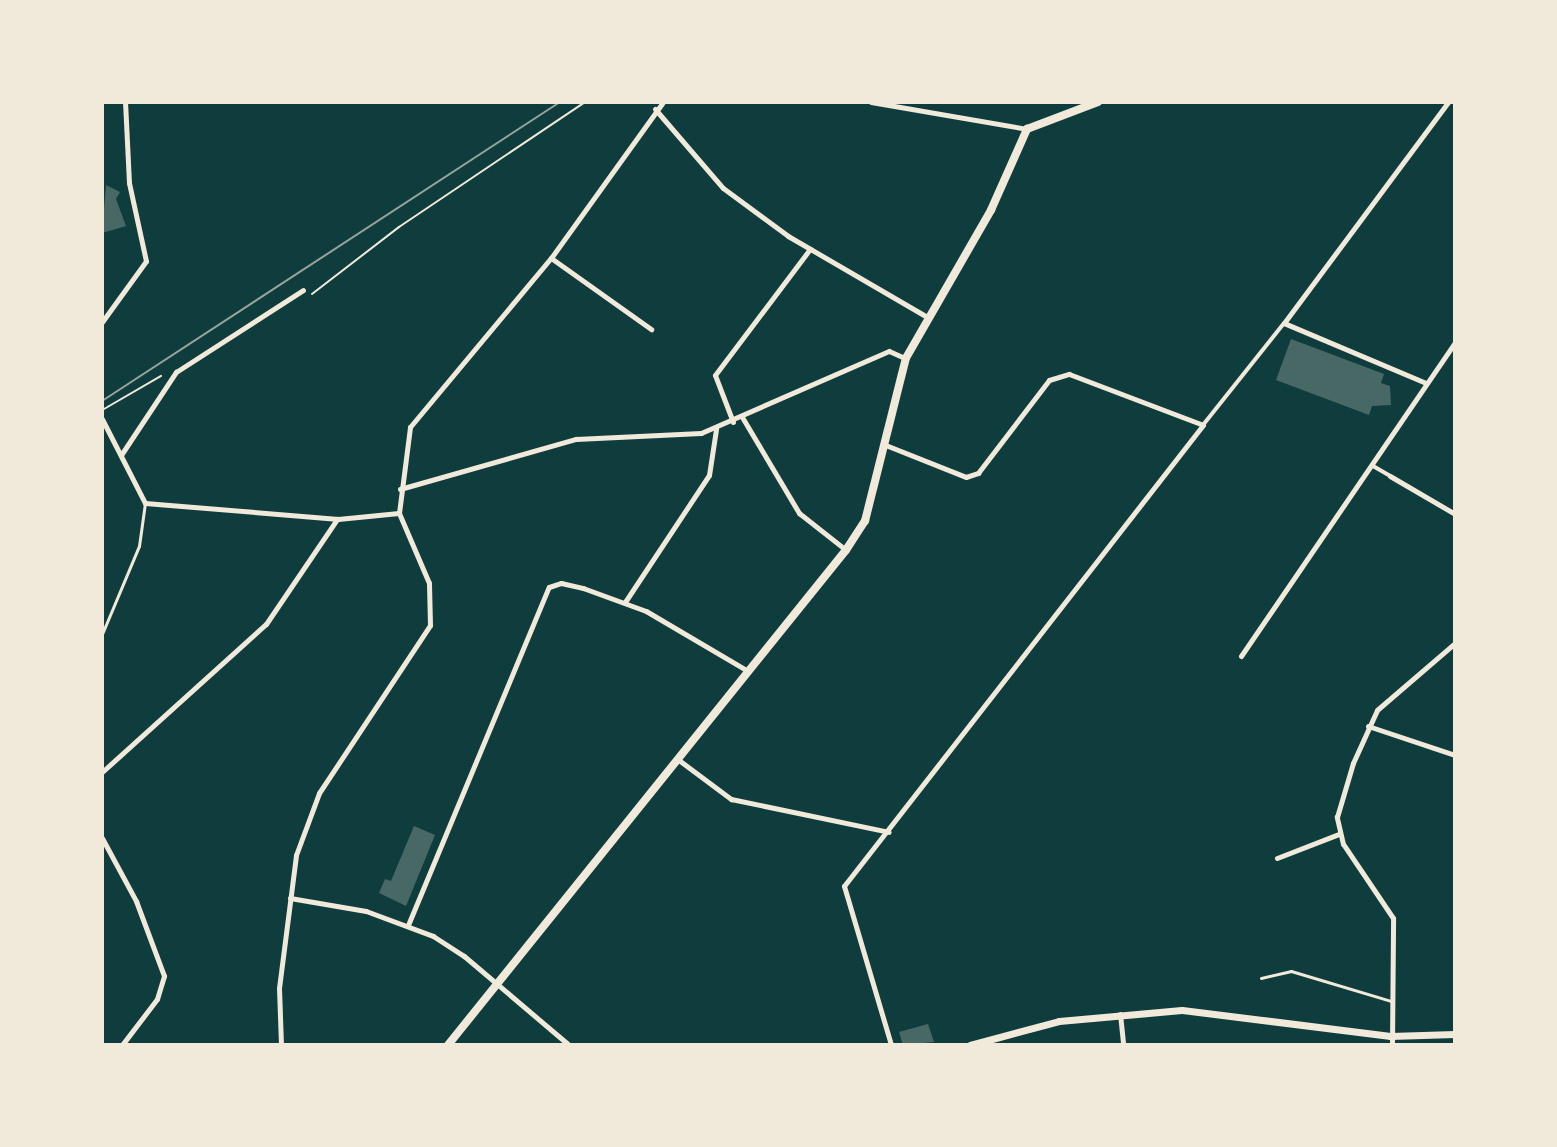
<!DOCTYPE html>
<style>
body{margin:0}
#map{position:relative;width:1557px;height:1147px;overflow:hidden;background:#0f3d3e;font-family:"Alegreya Sans",sans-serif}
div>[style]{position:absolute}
.building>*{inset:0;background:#486865}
.path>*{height:2px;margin:-1px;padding:0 1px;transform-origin:1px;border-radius:1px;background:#f1e9da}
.service>*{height:3px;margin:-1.5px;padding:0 1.5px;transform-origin:1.5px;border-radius:1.5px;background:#f1e9da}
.pedestrian>*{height:4px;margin:-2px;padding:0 2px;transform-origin:2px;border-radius:2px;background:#f1e9da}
.minor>*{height:5px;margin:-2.5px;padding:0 2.5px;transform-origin:2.5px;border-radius:2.5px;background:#f1e9da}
.tertiary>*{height:7px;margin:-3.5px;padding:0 3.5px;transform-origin:3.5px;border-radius:3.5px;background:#f1e9da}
.secondary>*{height:8px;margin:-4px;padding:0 4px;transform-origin:4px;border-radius:4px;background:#f1e9da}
.tram>*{height:2px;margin:-1px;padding:0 1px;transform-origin:1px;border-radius:1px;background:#97a49c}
span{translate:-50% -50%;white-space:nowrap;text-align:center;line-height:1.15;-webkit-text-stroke:6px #f1e9da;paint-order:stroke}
.frame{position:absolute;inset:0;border:104px solid #f1e9da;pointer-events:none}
</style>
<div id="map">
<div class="building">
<i style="clip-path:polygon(106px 185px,120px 192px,116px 199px,126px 226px,102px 233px)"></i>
<i style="clip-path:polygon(1291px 339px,1384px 374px,1381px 383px,1390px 386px,1391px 405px,1372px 406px,1369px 415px,1276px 380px)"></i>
<i style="clip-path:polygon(414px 826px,435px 835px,406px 906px,379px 893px,385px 879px,391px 881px)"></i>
<i style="clip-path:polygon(928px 1024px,934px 1042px,903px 1045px,899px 1032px)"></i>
</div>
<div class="path">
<i style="left:312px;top:294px;width:110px;rotate:-37.6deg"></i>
<i style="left:399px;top:227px;width:224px;rotate:-33.9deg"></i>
<i style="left:104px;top:409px;width:66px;rotate:-30.1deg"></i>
</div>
<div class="service">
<i style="left:102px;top:634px;width:95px;rotate:-67.2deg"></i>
<i style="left:139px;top:546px;width:43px;rotate:-82.1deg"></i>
<i style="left:1261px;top:978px;width:31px;rotate:-13deg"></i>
<i style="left:1291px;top:971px;width:104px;rotate:16.7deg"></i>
</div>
<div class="pedestrian">
<i style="left:1203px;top:425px;width:130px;rotate:-51.5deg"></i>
<i style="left:1373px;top:466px;width:20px;rotate:30deg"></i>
</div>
<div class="minor">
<i style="left:871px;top:102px;width:158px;rotate:9.8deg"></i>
<i style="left:655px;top:109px;width:104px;rotate:49.3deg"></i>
<i style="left:723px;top:188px;width:81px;rotate:36.4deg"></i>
<i style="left:788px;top:236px;width:163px;rotate:30.2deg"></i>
<i style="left:551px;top:258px;width:123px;rotate:35.4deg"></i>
<i style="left:102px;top:322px;width:75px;rotate:-54.2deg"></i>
<i style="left:146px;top:261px;width:80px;rotate:-102.3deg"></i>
<i style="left:129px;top:183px;width:81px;rotate:-92.8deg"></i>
<i style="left:1426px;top:383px;width:154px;rotate:-157.1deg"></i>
<i style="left:1284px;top:323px;width:275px;rotate:-53.4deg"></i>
<i style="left:742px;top:417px;width:112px;rotate:59.3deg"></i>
<i style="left:799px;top:513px;width:60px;rotate:38.2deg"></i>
<i style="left:102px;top:419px;width:94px;rotate:62.9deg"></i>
<i style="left:145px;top:503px;width:194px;rotate:4.7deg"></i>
<i style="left:338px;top:519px;width:61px;rotate:-5.6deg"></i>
<i style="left:733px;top:422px;width:50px;rotate:-111deg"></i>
<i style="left:715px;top:375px;width:158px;rotate:-53deg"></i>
<i style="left:883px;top:444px;width:89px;rotate:21.7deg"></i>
<i style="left:966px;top:477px;width:13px;rotate:-18deg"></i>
<i style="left:978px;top:473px;width:117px;rotate:-52.6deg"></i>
<i style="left:1049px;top:380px;width:21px;rotate:-17deg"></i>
<i style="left:1069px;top:374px;width:143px;rotate:20.8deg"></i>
<i style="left:1203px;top:425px;width:584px;rotate:127.91deg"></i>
<i style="left:844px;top:886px;width:166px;rotate:73.5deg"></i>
<i style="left:121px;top:455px;width:100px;rotate:-56.5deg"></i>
<i style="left:176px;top:372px;width:151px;rotate:-32.8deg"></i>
<i style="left:1390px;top:476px;width:75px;rotate:30.3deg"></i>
<i style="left:400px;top:489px;width:183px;rotate:-15.9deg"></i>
<i style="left:576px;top:439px;width:125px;rotate:-2.7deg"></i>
<i style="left:701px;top:433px;width:205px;rotate:-23.6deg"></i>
<i style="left:889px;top:351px;width:17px;rotate:24deg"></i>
<i style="left:625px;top:602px;width:152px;rotate:-56.5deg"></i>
<i style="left:709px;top:475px;width:47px;rotate:-81.3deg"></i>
<i style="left:1241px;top:656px;width:380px;rotate:-55.7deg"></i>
<i style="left:1368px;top:726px;width:92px;rotate:18.4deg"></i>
<i style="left:680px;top:761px;width:64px;rotate:36.7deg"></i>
<i style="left:731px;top:799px;width:161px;rotate:11.8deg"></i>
<i style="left:102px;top:772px;width:221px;rotate:-42.1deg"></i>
<i style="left:266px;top:624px;width:127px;rotate:-55.9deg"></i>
<i style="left:102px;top:838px;width:72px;rotate:61.6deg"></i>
<i style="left:136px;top:901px;width:80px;rotate:69.5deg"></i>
<i style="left:164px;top:976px;width:24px;rotate:107deg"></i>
<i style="left:157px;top:999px;width:58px;rotate:127.3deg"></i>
<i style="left:1277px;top:858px;width:66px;rotate:-21.2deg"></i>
<i style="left:290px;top:898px;width:77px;rotate:9.7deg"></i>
<i style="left:366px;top:911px;width:72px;rotate:20.5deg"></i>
<i style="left:433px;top:936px;width:37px;rotate:33deg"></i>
<i style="left:464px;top:956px;width:138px;rotate:40.3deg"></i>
<i style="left:408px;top:925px;width:366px;rotate:-67.4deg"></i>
<i style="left:549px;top:587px;width:13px;rotate:-18deg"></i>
<i style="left:561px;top:583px;width:23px;rotate:13deg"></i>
<i style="left:583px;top:588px;width:67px;rotate:20.1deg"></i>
<i style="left:646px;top:611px;width:118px;rotate:30.5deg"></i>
<i style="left:1120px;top:1014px;width:31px;rotate:84deg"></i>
<i style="left:281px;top:1045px;width:57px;rotate:-92deg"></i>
<i style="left:279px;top:988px;width:134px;rotate:-82.7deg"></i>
<i style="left:296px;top:855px;width:66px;rotate:-69.6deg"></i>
<i style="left:319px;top:793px;width:201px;rotate:-56.5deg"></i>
<i style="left:430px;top:625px;width:42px;rotate:-91.4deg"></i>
<i style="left:429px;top:583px;width:76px;rotate:-113.2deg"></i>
<i style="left:399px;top:513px;width:87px;rotate:-82.7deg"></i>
<i style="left:410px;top:427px;width:220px;rotate:-50.2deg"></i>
<i style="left:551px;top:258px;width:192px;rotate:-54.3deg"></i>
<i style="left:1392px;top:1045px;width:127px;rotate:-89.5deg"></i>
<i style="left:1393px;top:918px;width:89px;rotate:-124deg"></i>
<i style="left:1343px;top:844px;width:28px;rotate:-103deg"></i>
<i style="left:1337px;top:817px;width:56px;rotate:-73.5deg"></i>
<i style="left:1353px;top:763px;width:58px;rotate:-65.6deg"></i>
<i style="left:1377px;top:710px;width:103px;rotate:-40.7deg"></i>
</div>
<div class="tertiary">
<i style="left:970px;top:1045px;width:92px;rotate:-15.1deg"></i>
<i style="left:1059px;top:1021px;width:123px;rotate:-5.1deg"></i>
<i style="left:1182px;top:1010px;width:210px;rotate:7.1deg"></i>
<i style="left:1390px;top:1036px;width:65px;rotate:-1.8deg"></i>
</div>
<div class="secondary">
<i style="left:448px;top:1045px;width:635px;rotate:-51.2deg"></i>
<i style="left:846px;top:550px;width:35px;rotate:-57deg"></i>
<i style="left:865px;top:521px;width:168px;rotate:-75.9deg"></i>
<i style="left:906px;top:358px;width:171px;rotate:-60.1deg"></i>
<i style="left:991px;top:210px;width:89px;rotate:-66deg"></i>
<i style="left:1027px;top:129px;width:76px;rotate:-20.8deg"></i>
</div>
<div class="tram">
<i style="left:102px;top:401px;width:547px;rotate:-33.14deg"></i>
</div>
<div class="frame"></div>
</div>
